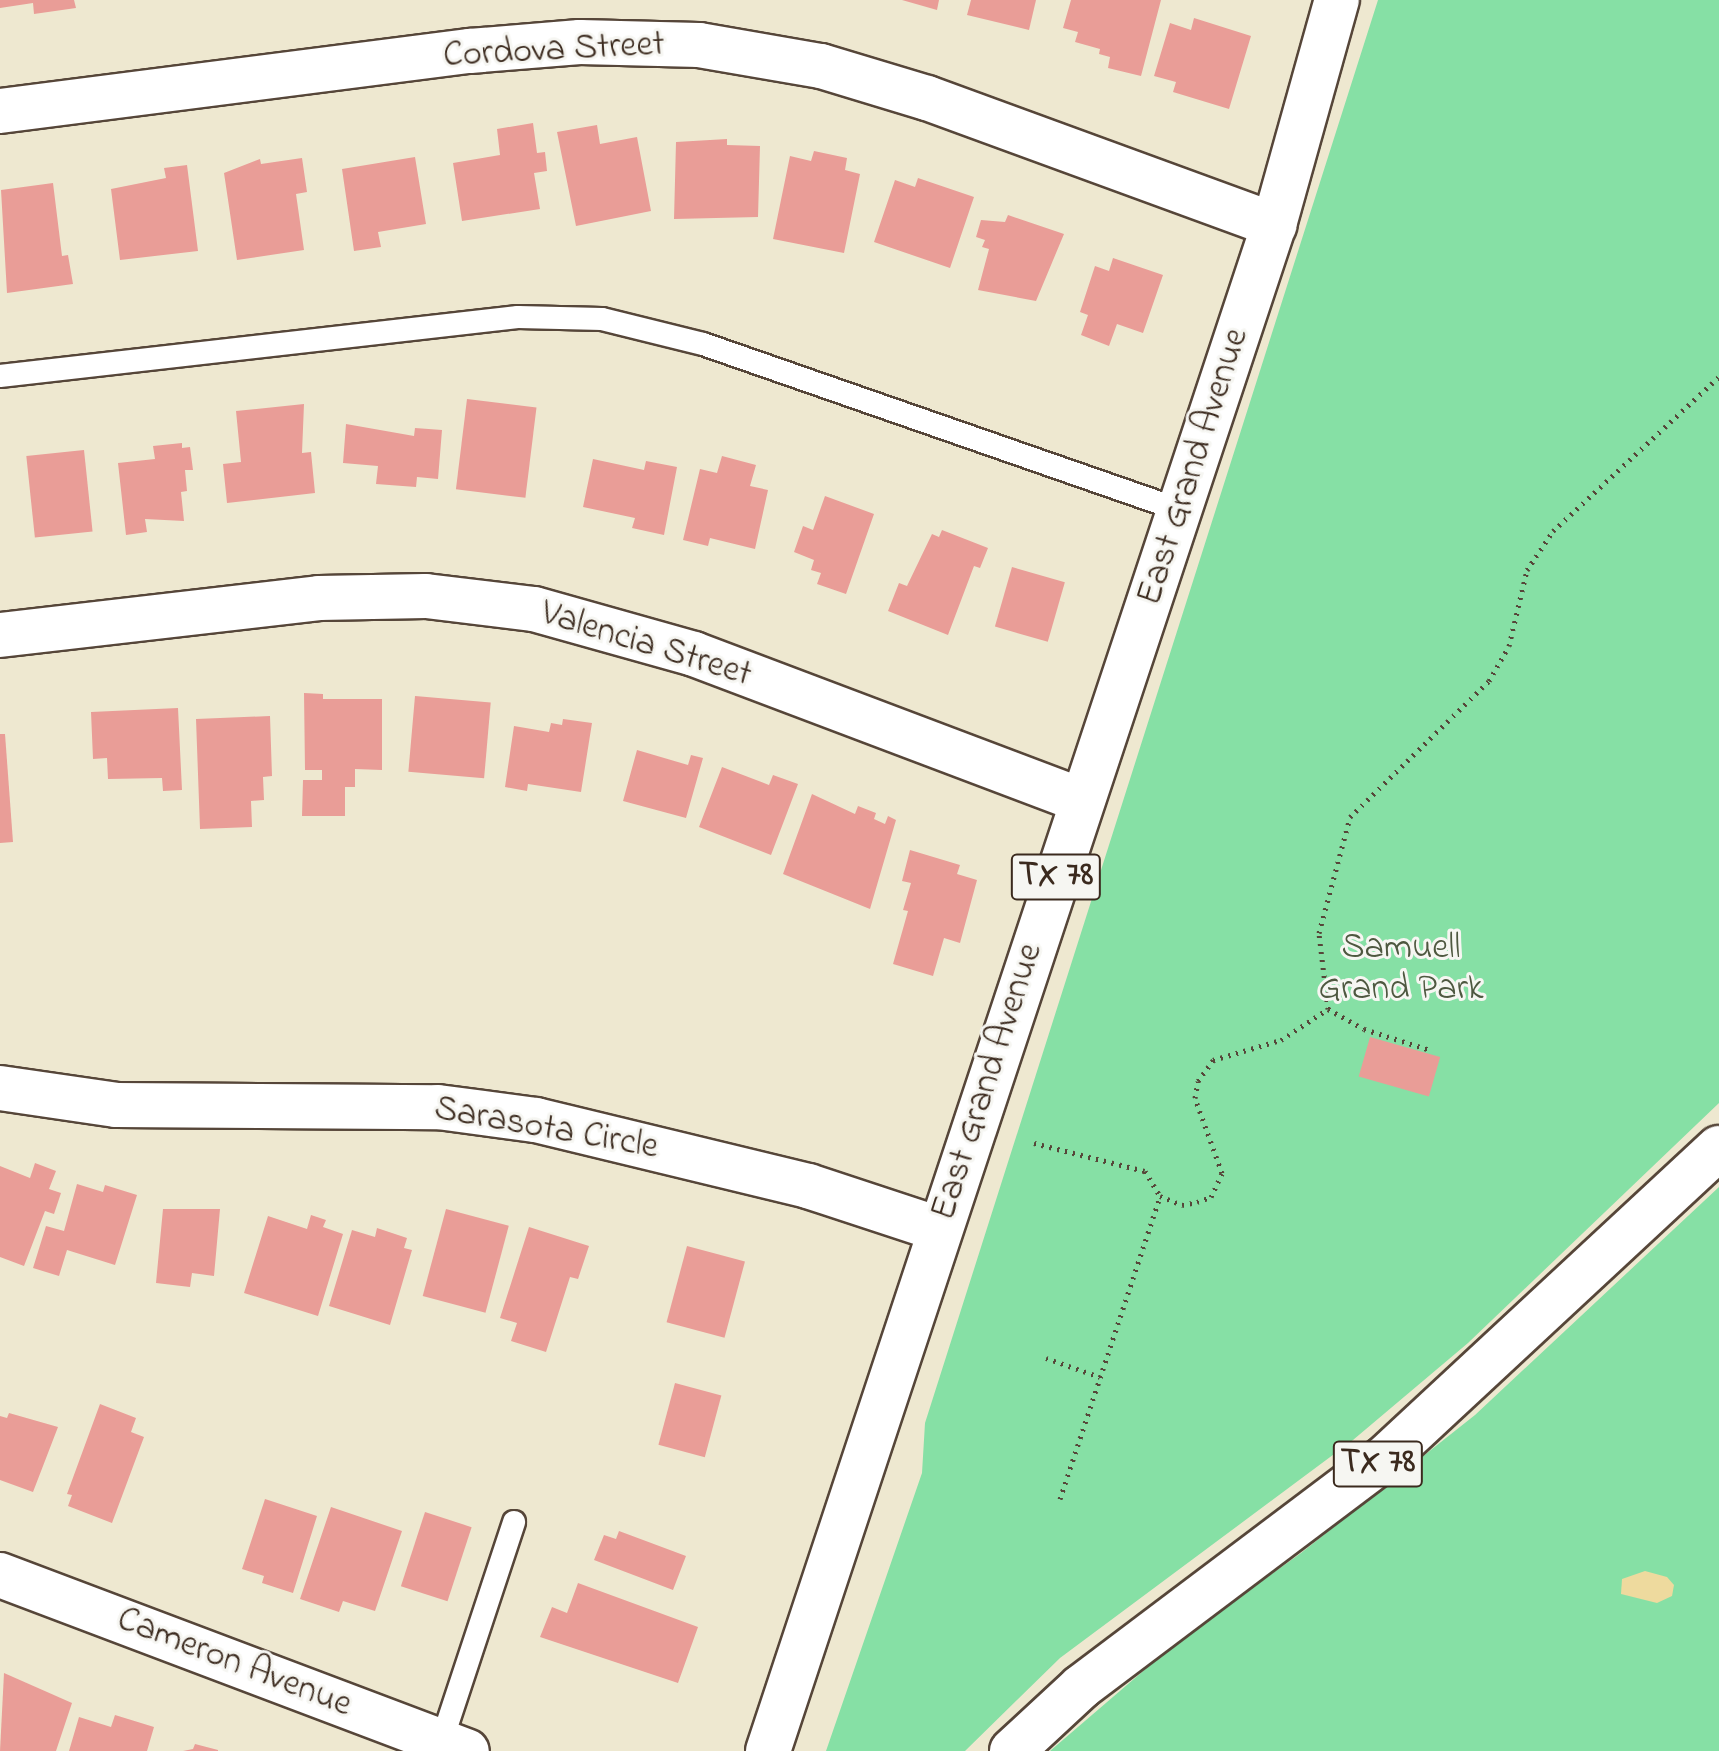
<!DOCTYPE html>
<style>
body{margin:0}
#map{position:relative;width:1719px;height:1751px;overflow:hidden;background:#eee8d0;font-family:"Indie Flower",sans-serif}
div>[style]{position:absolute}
.green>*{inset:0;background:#86e0a5}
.sand>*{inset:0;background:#eeda9e}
.building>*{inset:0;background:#e99d97;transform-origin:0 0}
.path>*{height:5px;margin-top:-2.5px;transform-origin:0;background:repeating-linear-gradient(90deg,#564639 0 2px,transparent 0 8px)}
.roads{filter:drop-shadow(2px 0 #564639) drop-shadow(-2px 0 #564639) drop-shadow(0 2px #564639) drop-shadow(0 -2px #564639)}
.service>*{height:22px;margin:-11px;padding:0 11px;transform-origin:11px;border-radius:11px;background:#fff}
.minor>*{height:44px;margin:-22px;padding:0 22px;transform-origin:22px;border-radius:22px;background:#fff}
.tertiary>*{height:44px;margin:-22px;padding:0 22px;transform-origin:22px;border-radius:22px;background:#fff}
.primary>*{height:44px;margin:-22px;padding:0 22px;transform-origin:22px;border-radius:22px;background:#fff}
span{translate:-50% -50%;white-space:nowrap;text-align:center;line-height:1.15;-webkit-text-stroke:6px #f6f6f2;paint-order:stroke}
.shield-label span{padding:2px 6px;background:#f6f6f2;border:2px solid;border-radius:6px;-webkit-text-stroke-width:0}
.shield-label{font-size:34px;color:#3b2a1e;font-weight:700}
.street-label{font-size:36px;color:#3b2a1e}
.park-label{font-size:36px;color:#4e5840}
</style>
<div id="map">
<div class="green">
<i style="clip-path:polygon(1378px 0,1719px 0,1719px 1103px,1468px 1343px,1353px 1440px,1060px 1658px,965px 1751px,826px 1751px,922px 1473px,925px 1423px)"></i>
<i style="clip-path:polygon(1719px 1187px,1719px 1751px,1050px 1751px,1177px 1642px,1301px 1553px,1475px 1415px)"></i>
</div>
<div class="sand">
<i style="clip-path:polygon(1645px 1571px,1667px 1577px,1674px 1585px,1672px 1596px,1657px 1603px,1621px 1594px,1622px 1579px)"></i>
</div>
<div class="building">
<i style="clip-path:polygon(0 0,74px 0,76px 8px,34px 14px,33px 3px,0 8px)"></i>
<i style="clip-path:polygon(902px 0,939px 0,937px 10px)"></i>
<i style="clip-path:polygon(971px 0,1036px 0,1029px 30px,967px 15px)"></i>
<i style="clip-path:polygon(1071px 0,1161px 0,1141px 76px,1108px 68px,1110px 57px,1099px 54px,1100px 49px,1075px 42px,1078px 32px,1063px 28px)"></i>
<i style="clip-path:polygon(1194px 18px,1251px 36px,1229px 109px,1173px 92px,1176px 82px,1154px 76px,1170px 23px,1191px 30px)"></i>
<i style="clip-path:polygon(533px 123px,537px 153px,545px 152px,547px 171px,534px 173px,540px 209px,462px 221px,453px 163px,500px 155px,497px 129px)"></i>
<i style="clip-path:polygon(597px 125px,600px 144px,637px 137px,651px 211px,576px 226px,557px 132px)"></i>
<i style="clip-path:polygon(727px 139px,727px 145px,760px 146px,758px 217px,674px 219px,676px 142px)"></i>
<i style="clip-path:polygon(814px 151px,847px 158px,845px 170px,860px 174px,844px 253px,773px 239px,790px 156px,811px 161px)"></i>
<i style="clip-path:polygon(415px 157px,426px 224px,378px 232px,381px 247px,354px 251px,342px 169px)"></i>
<i style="clip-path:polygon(302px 158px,307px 192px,296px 194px,304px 250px,237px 260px,224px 173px,260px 159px,261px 164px)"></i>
<i style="clip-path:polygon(187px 165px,198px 251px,120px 260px,111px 189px,166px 178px,164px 168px)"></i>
<i style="clip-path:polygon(918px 178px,974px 197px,950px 268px,874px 242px,895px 180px,915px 187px)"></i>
<i style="clip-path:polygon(53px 183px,62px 256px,68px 255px,73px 284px,7px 293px,1px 190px)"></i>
<i style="clip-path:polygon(1008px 215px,1064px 234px,1036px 301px,978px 290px,989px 249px,982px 247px,985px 240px,976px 237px,981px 220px,1005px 222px)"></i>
<i style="clip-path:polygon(1113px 258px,1163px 275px,1143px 333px,1117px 324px,1109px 346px,1081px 335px,1088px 315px,1080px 312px,1095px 266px,1109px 271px)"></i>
<i style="left:467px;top:399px;width:70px;height:91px;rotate:7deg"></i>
<i style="clip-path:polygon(304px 404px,302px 453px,311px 452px,315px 493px,227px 503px,223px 464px,241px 462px,236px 411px)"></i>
<i style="clip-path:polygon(346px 424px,414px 436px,415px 428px,442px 430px,438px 479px,417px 477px,416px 487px,376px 484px,378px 466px,343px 463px)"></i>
<i style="clip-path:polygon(182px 443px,182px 448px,190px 447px,193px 470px,185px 470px,187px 491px,181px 492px,184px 521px,145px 519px,147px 532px,126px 535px,118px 463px,155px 459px,153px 446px)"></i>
<i style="left:84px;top:450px;width:82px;height:58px;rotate:84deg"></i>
<i style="clip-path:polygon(722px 456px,756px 465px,750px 486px,768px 490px,755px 549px,710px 538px,708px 546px,683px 540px,700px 469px,717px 473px)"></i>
<i style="clip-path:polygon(593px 459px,644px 470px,646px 461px,677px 467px,664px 535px,632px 528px,635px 518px,583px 507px)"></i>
<i style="clip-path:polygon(825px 496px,874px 514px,846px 594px,817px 584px,821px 573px,811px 570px,814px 560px,794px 552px,803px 526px,813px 530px)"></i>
<i style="clip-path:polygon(942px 530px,988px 548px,980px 568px,974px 566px,948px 635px,888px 611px,899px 583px,907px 586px,932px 534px,939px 537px)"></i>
<i style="left:1012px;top:567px;width:55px;height:62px;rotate:16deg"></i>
<i style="clip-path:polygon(304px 693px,323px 694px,323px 699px,382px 699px,382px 770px,355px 769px,355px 787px,345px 787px,345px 816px,302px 816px,303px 780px,322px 780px,322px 770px,305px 770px)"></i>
<i style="left:415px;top:696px;width:76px;height:76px;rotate:5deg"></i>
<i style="clip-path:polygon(178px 708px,182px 790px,163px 791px,162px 778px,108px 779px,107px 758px,93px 759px,91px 712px)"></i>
<i style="clip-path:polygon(270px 716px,272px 776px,263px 777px,264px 800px,251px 801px,252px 827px,200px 829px,196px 719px)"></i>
<i style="clip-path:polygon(563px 719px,592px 723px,581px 792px,528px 784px,527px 791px,505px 787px,514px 726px,549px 732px,551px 723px,562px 725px)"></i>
<i style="clip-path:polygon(0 734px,5px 734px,13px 842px,0 843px)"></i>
<i style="clip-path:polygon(637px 750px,688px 765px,691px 755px,703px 758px,686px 818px,623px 801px)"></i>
<i style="clip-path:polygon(722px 767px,769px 785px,773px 775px,798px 784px,771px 855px,699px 827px)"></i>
<i style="clip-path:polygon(812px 794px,855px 814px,858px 806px,876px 813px,874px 819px,885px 824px,888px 816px,896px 820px,870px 909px,783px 874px)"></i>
<i style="clip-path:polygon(910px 850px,960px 865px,957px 874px,977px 880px,960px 943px,944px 938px,933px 976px,893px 964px,908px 911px,903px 910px,911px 883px,902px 881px)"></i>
<i style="left:1370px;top:1037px;width:73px;height:41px;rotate:16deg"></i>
<i style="clip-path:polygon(35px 1163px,56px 1171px,49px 1189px,61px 1193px,54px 1214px,45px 1211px,24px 1266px,0 1257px,0 1166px,30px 1178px)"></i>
<i style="clip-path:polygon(77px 1184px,103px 1192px,105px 1185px,137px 1195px,115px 1265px,67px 1250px,59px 1276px,33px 1268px,46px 1226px,64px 1231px)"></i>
<i style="clip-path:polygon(163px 1209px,220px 1209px,214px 1276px,192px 1273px,190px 1287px,156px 1283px)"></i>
<i style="left:446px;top:1209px;width:65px;height:90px;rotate:15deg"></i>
<i style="clip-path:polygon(311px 1215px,326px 1220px,323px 1227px,343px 1234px,318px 1316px,244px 1293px,268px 1216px,307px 1229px)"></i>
<i style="clip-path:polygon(529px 1227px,589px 1246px,578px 1279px,570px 1277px,546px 1352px,511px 1341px,517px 1323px,500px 1318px)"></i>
<i style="clip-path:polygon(377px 1228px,407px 1238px,404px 1248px,412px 1250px,390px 1325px,329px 1306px,352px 1230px,375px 1237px)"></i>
<i style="left:687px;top:1246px;width:60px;height:79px;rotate:15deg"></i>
<i style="left:675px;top:1383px;width:48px;height:64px;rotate:15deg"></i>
<i style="clip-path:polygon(100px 1404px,136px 1418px,131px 1432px,144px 1437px,112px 1523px,68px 1506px,72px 1495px,67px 1494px)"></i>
<i style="clip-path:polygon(9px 1413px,58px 1427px,33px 1492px,0 1480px,0 1416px,7px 1418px)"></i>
<i style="clip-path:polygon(265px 1499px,317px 1516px,293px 1593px,262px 1583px,264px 1576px,242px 1569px)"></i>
<i style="clip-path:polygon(331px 1507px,402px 1531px,375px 1611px,343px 1601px,339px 1612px,300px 1599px)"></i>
<i style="left:425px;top:1512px;width:49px;height:78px;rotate:18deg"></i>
<i style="clip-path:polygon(619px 1531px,686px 1556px,673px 1590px,594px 1560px,604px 1535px,616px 1539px)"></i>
<i style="clip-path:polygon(578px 1583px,698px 1627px,678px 1683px,540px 1637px,552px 1607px,567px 1613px)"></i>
<i style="clip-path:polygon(4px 1673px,72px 1703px,56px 1751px,0 1751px)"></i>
<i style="clip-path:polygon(115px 1715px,154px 1727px,147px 1751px,69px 1751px,79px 1717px,111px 1727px)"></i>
<i style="clip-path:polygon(195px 1744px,218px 1750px,218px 1751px,183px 1751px,193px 1749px)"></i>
</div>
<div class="path">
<i style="left:1328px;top:1009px;width:77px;rotate:-96.8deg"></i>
<i style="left:1319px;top:933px;width:120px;rotate:-75deg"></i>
<i style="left:1350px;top:817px;width:194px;rotate:-44.4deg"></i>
<i style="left:1489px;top:681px;width:40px;rotate:-60.3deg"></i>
<i style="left:1509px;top:646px;width:78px;rotate:-76.7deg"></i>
<i style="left:1527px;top:570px;width:47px;rotate:-56.3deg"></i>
<i style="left:1553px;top:531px;width:226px;rotate:-42.9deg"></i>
<i style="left:1034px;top:1143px;width:114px;rotate:14.2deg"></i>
<i style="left:1145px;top:1171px;width:29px;rotate:59deg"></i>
<i style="left:1160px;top:1196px;width:24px;rotate:22deg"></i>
<i style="left:1182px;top:1205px;width:15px;rotate:-11deg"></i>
<i style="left:1197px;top:1202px;width:15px;rotate:-20deg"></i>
<i style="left:1211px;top:1197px;width:26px;rotate:-65deg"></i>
<i style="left:1222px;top:1173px;width:80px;rotate:-109.8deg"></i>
<i style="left:1195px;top:1098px;width:17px;rotate:-80deg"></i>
<i style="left:1198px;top:1081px;width:26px;rotate:-54deg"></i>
<i style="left:1213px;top:1060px;width:71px;rotate:-16.4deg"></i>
<i style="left:1281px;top:1040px;width:56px;rotate:-33.4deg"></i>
<i style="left:1328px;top:1009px;width:41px;rotate:29.1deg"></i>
<i style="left:1364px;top:1029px;width:69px;rotate:17.7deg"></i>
<i style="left:1046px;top:1358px;width:57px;rotate:19.4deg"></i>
<i style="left:1060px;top:1499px;width:319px;rotate:-71.7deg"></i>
</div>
<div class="roads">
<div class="service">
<i style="left:0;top:376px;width:521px;rotate:-6.5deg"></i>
<i style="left:518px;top:317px;width:84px;rotate:1.4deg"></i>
<i style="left:602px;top:319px;width:104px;rotate:13.9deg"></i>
<i style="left:703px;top:344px;width:505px;rotate:19.19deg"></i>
<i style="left:440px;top:1746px;width:236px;rotate:-71.7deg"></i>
</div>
<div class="minor">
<i style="left:0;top:111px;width:474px;rotate:-7.3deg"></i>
<i style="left:470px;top:51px;width:110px;rotate:-4.7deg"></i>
<i style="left:580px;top:42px;width:119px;rotate:1.4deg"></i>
<i style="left:699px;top:45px;width:124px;rotate:9.8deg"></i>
<i style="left:821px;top:66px;width:111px;rotate:16.8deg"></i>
<i style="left:927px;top:98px;width:370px;rotate:20.1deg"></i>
<i style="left:0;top:635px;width:321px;rotate:-6.6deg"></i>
<i style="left:319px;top:598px;width:107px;rotate:-1.1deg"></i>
<i style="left:426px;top:596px;width:109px;rotate:6.9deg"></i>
<i style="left:534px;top:609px;width:166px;rotate:15.7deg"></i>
<i style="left:694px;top:654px;width:415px;rotate:20.7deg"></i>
<i style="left:0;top:1088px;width:117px;rotate:8.3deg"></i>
<i style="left:116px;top:1105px;width:322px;rotate:0.4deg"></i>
<i style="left:438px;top:1107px;width:99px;rotate:7.6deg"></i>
<i style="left:536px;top:1120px;width:280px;rotate:13.6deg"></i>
<i style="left:808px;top:1186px;width:138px;rotate:18.2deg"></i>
</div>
<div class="tertiary">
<i style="left:0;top:1575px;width:499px;rotate:20.7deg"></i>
</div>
<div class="primary">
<i style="left:768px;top:1751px;width:1608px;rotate:-71.66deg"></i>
<i style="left:1274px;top:225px;width:234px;rotate:-74.4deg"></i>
<i style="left:1012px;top:1751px;width:94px;rotate:-42.8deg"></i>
<i style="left:1081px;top:1687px;width:379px;rotate:-37deg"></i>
<i style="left:1384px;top:1459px;width:457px;rotate:-42.9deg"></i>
</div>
</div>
<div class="shield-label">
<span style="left:1056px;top:877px">TX 78</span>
<span style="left:1378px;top:1464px">TX 78</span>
</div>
<div class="street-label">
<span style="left:554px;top:51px;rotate:-3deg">Cordova Street</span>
<span style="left:1194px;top:467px;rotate:-72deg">East Grand Avenue</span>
<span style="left:646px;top:645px;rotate:17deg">Valencia Street</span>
<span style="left:988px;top:1082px;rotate:-72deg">East Grand Avenue</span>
<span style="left:546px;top:1129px;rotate:10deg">Sarasota Circle</span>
<span style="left:234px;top:1663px;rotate:21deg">Cameron Avenue</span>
</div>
<div class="park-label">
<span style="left:1401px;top:969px">Samuell<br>Grand Park</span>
</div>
</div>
